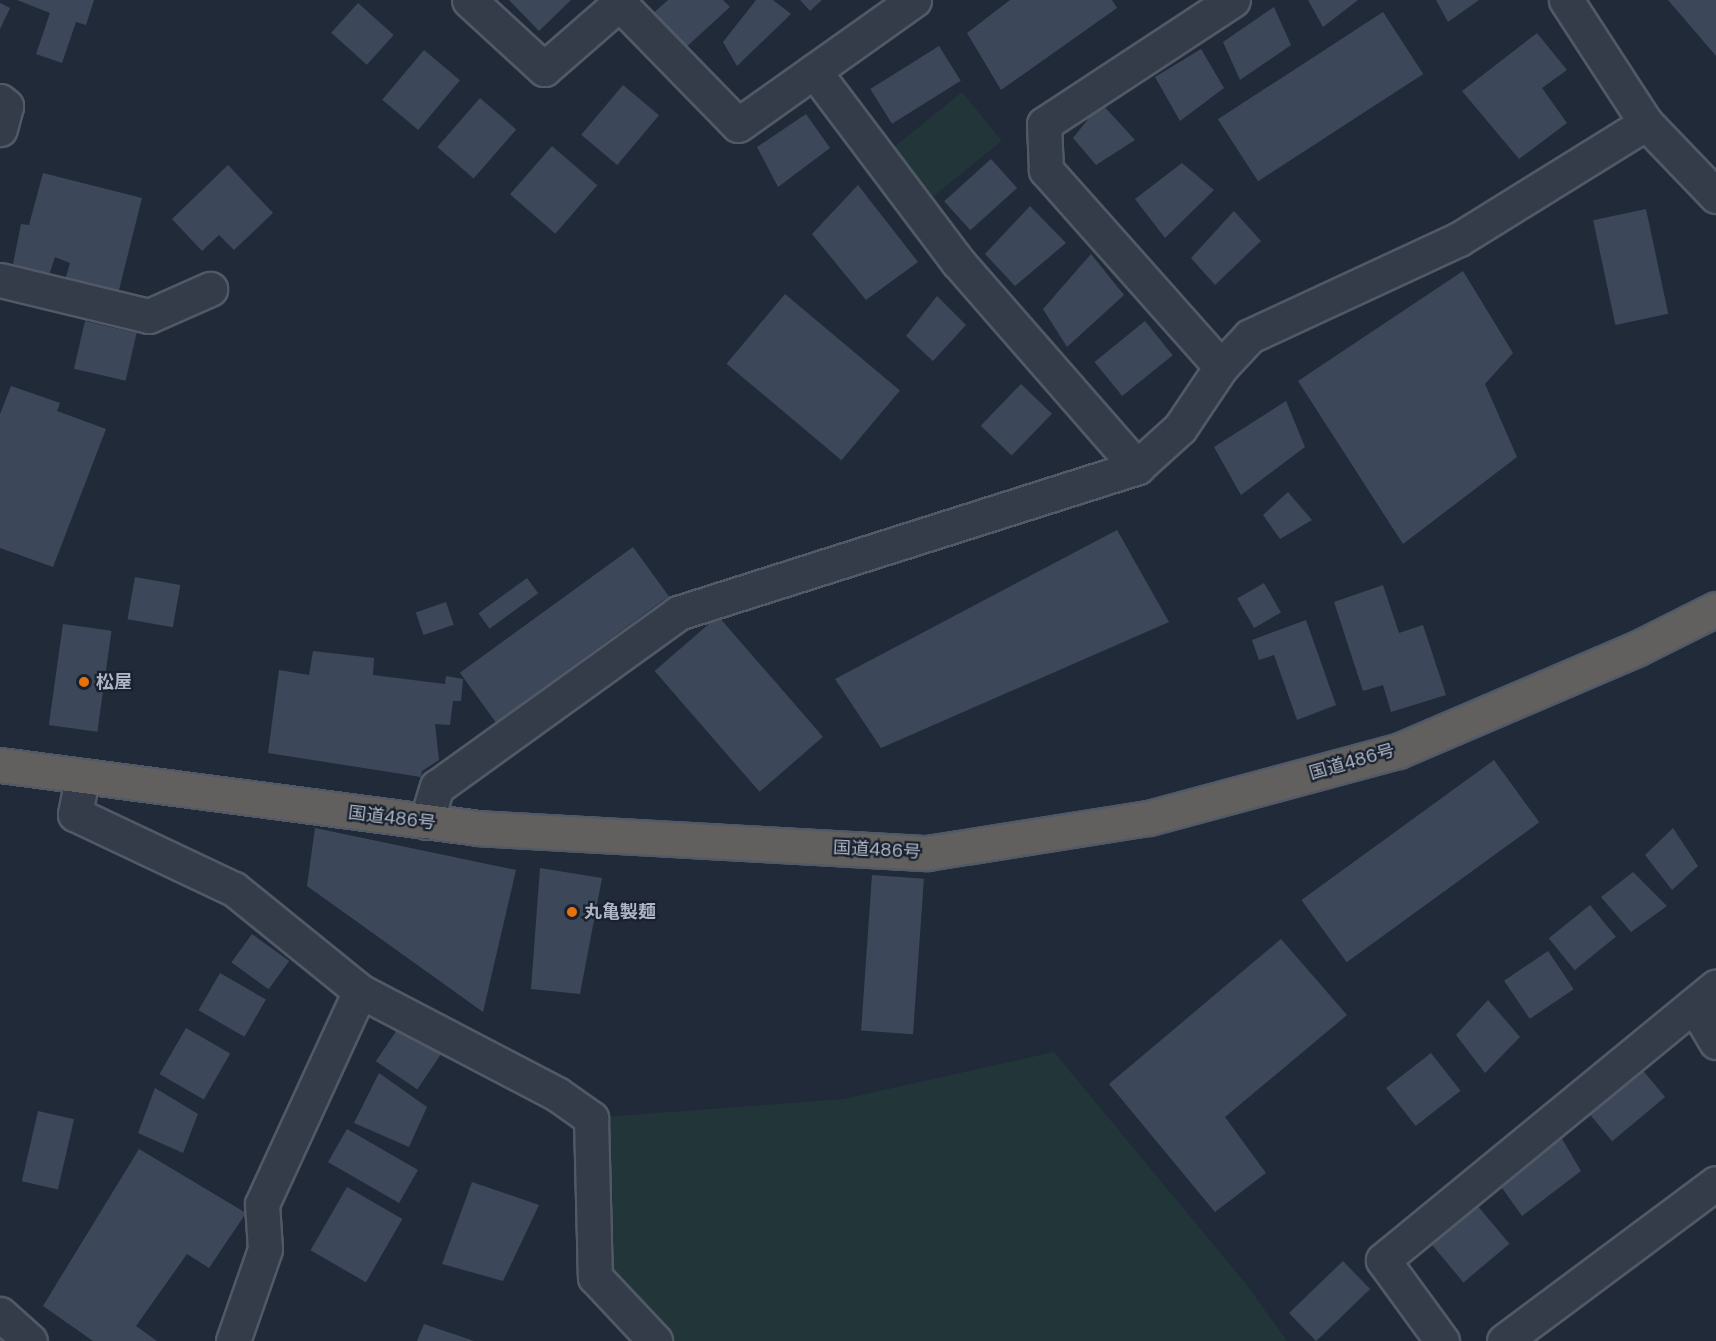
<!DOCTYPE html>
<meta charset="utf-8">
<style>
body{margin:0}
#map{position:relative;width:1716px;height:1341px;overflow:hidden;background:#202a39;font-family:Poppins,"Noto Sans JP",sans-serif}
div>[style]{position:absolute}
.green>*{inset:0;background:#22363a;transform-origin:0 0}
.building>*{inset:0;background:#3c4859;transform-origin:0 0}
.roads{filter:drop-shadow(2px 0 #515967) drop-shadow(-2px 0 #515967) drop-shadow(0 2px #515967) drop-shadow(0 -2px #515967)}
.minor>*{height:33px;margin:-16.5px;padding:0 16.5px;transform-origin:16.5px;border-radius:16.5px;background:#343c49}
.trunk>*{height:33px;margin:-16.5px;padding:0 16.5px;transform-origin:16.5px;border-radius:16.5px;background:#61605e}
.dots>*{width:16px;height:16px;translate:-50% -50%;box-sizing:border-box;border:3px solid #19212e;border-radius:50%}
span{translate:-50% -50%;white-space:nowrap;text-align:center;line-height:1.15;-webkit-text-stroke:4.5px #19212e;paint-order:stroke}
.poi-label{font-size:18px;color:#aeb6c6;font-weight:700}
.left{translate:0 -50%;text-align:left}
.street-label{font-size:18px;color:#aeb6c6}
</style>
<div id="map">
<div class="green">
<i style="left:962px;top:92px;width:63px;height:106px;rotate:51deg"></i>
<i style="clip-path:polygon(1054px 1052px,1246px 1284px,1287px 1341px,655px 1341px,595px 1277px,591px 1118px,844px 1099px)"></i>
</div>
<div class="building">
<i style="clip-path:polygon(17px 0,94px 0,86px 25px,76px 22px,62px 63px,36px 54px,50px 13px)"></i>
<i style="clip-path:polygon(509px 0,571px 0,539px 31px)"></i>
<i style="clip-path:polygon(668px 0,723px 0,730px 7px,682px 51px,650px 16px)"></i>
<i style="clip-path:polygon(756px 0,773px 0,791px 14px,737px 66px,723px 42px)"></i>
<i style="clip-path:polygon(800px 0,822px 0,810px 11px)"></i>
<i style="clip-path:polygon(1010px 0,1112px 0,1117px 8px,1001px 90px,967px 33px)"></i>
<i style="clip-path:polygon(1308px 0,1358px 0,1323px 27px)"></i>
<i style="clip-path:polygon(1436px 0,1479px 0,1448px 22px)"></i>
<i style="clip-path:polygon(1668px 0,1716px 0,1716px 56px)"></i>
<i style="clip-path:polygon(0 3px,10px 8px,0 29px)"></i>
<i style="left:358px;top:3px;width:48px;height:40px;rotate:42deg"></i>
<i style="clip-path:polygon(1274px 7px,1291px 45px,1240px 80px,1223px 42px)"></i>
<i style="left:1383px;top:12px;width:74px;height:197px;rotate:57deg"></i>
<i style="clip-path:polygon(1537px 33px,1567px 70px,1542px 88px,1567px 123px,1519px 159px,1462px 91px)"></i>
<i style="left:939px;top:46px;width:41px;height:81px;rotate:58deg"></i>
<i style="clip-path:polygon(1201px 49px,1224px 88px,1180px 121px,1155px 77px)"></i>
<i style="left:424px;top:50px;width:47px;height:65px;rotate:40deg"></i>
<i style="left:623px;top:85px;width:47px;height:65px;rotate:40deg"></i>
<i style="left:480px;top:98px;width:48px;height:65px;rotate:41deg"></i>
<i style="clip-path:polygon(1101px 103px,1135px 140px,1096px 165px,1073px 138px)"></i>
<i style="clip-path:polygon(806px 114px,830px 148px,778px 187px,757px 147px)"></i>
<i style="left:552px;top:146px;width:60px;height:64px;rotate:41deg"></i>
<i style="left:991px;top:159px;width:39px;height:63px;rotate:48deg"></i>
<i style="clip-path:polygon(1182px 163px,1214px 190px,1165px 238px,1135px 199px)"></i>
<i style="clip-path:polygon(228px 165px,273px 213px,234px 250px,219px 235px,202px 251px,172px 219px)"></i>
<i style="clip-path:polygon(43px 173px,142px 198px,118px 294px,65px 280px,70px 263px,55px 257px,49px 275px,13px 264px,21px 224px,29px 225px)"></i>
<i style="clip-path:polygon(858px 185px,918px 262px,866px 300px,812px 234px)"></i>
<i style="clip-path:polygon(1030px 206px,1066px 243px,1015px 286px,985px 254px)"></i>
<i style="left:1646px;top:209px;width:107px;height:54px;rotate:78deg"></i>
<i style="clip-path:polygon(1234px 211px,1261px 241px,1215px 285px,1191px 258px)"></i>
<i style="clip-path:polygon(1091px 254px,1124px 295px,1067px 347px,1043px 309px)"></i>
<i style="clip-path:polygon(1463px 271px,1513px 353px,1485px 384px,1517px 457px,1403px 544px,1298px 381px)"></i>
<i style="left:785px;top:294px;width:150px;height:91px;rotate:40deg"></i>
<i style="clip-path:polygon(937px 296px,966px 325px,933px 361px,906px 336px)"></i>
<i style="left:85px;top:321px;width:53px;height:49px;rotate:13deg"></i>
<i style="left:1145px;top:321px;width:44px;height:65px;rotate:51deg"></i>
<i style="left:1021px;top:384px;width:43px;height:58px;rotate:44deg"></i>
<i style="clip-path:polygon(11px 386px,60px 403px,57px 411px,106px 429px,53px 567px,0 548px,0 414px)"></i>
<i style="clip-path:polygon(1286px 401px,1305px 447px,1241px 495px,1214px 447px)"></i>
<i style="clip-path:polygon(1288px 492px,1312px 520px,1280px 539px,1263px 515px)"></i>
<i style="clip-path:polygon(1117px 530px,1169px 622px,881px 748px,835px 679px)"></i>
<i style="left:633px;top:547px;width:61px;height:214px;rotate:54deg"></i>
<i style="left:135px;top:577px;width:46px;height:43px;rotate:10deg"></i>
<i style="left:527px;top:578px;width:19px;height:60px;rotate:54deg"></i>
<i style="left:1264px;top:583px;width:34px;height:31px;rotate:60deg"></i>
<i style="clip-path:polygon(1383px 585px,1399px 633px,1423px 625px,1446px 695px,1391px 712px,1383px 685px,1363px 691px,1334px 602px)"></i>
<i style="left:446px;top:602px;width:24px;height:32px;rotate:71deg"></i>
<i style="left:718px;top:616px;width:160px;height:84px;rotate:49deg"></i>
<i style="clip-path:polygon(1306px 620px,1336px 705px,1297px 720px,1274px 655px,1259px 660px,1252px 640px)"></i>
<i style="left:63px;top:624px;width:49px;height:102px;rotate:8deg"></i>
<i style="clip-path:polygon(313px 651px,374px 658px,373px 675px,445px 684px,446px 676px,463px 679px,461px 701px,453px 701px,450px 725px,435px 724px,439px 760px,422px 771px,421px 777px,268px 753px,279px 670px,309px 675px)"></i>
<i style="left:1494px;top:760px;width:77px;height:238px;rotate:54deg"></i>
<i style="clip-path:polygon(315px 828px,516px 870px,483px 1012px,307px 886px)"></i>
<i style="clip-path:polygon(1673px 828px,1698px 866px,1672px 890px,1645px 855px)"></i>
<i style="clip-path:polygon(540px 868px,602px 878px,580px 994px,531px 989px)"></i>
<i style="clip-path:polygon(1633px 872px,1667px 906px,1631px 932px,1601px 897px)"></i>
<i style="left:872px;top:875px;width:52px;height:156px;rotate:4deg"></i>
<i style="left:1590px;top:905px;width:41px;height:53px;rotate:51deg"></i>
<i style="left:252px;top:934px;width:46px;height:35px;rotate:36deg"></i>
<i style="clip-path:polygon(1281px 939px,1347px 1015px,1225px 1117px,1266px 1173px,1215px 1212px,1109px 1084px)"></i>
<i style="left:1548px;top:951px;width:46px;height:53px;rotate:56deg"></i>
<i style="left:220px;top:973px;width:53px;height:43px;rotate:30deg"></i>
<i style="clip-path:polygon(1488px 1000px,1520px 1037px,1485px 1073px,1456px 1035px)"></i>
<i style="left:401px;top:1024px;width:50px;height:45px;rotate:34deg"></i>
<i style="left:186px;top:1028px;width:51px;height:53px;rotate:30deg"></i>
<i style="left:1431px;top:1053px;width:48px;height:57px;rotate:52deg"></i>
<i style="left:1640px;top:1067px;width:39px;height:69px;rotate:50deg"></i>
<i style="clip-path:polygon(379px 1073px,427px 1107px,409px 1147px,354px 1123px)"></i>
<i style="clip-path:polygon(155px 1088px,198px 1114px,183px 1153px,138px 1133px)"></i>
<i style="left:38px;top:1111px;width:37px;height:72px;rotate:13deg"></i>
<i style="left:347px;top:1129px;width:82px;height:38px;rotate:30deg"></i>
<i style="clip-path:polygon(1561px 1137px,1581px 1171px,1522px 1216px,1502px 1188px)"></i>
<i style="clip-path:polygon(139px 1149px,246px 1213px,209px 1268px,187px 1254px,136px 1326px,157px 1341px,93px 1341px,43px 1306px)"></i>
<i style="clip-path:polygon(472px 1182px,539px 1205px,503px 1281px,442px 1264px)"></i>
<i style="left:347px;top:1187px;width:64px;height:73px;rotate:30deg"></i>
<i style="left:1476px;top:1204px;width:52px;height:60px;rotate:50deg"></i>
<i style="left:1343px;top:1261px;width:39px;height:75px;rotate:46deg"></i>
<i style="clip-path:polygon(424px 1324px,474px 1341px,417px 1341px)"></i>
</div>
<div class="roads">
<div class="minor">
<i style="left:469px;top:0;width:102px;rotate:42.6deg"></i>
<i style="left:544px;top:69px;width:105px;rotate:-41.1deg"></i>
<i style="left:1566px;top:0;width:147px;rotate:57deg"></i>
<i style="left:1646px;top:123px;width:101px;rotate:46.2deg"></i>
<i style="left:619px;top:3px;width:170px;rotate:45.7deg"></i>
<i style="left:738px;top:125px;width:216px;rotate:-35.4deg"></i>
<i style="left:814px;top:71px;width:239px;rotate:53deg"></i>
<i style="left:958px;top:262px;width:272px;rotate:48.9deg"></i>
<i style="left:0;top:101px;width:8px;rotate:40deg"></i>
<i style="left:6px;top:106px;width:24px;rotate:105deg"></i>
<i style="left:0;top:280px;width:153px;rotate:13.6deg"></i>
<i style="left:149px;top:316px;width:67px;rotate:-23.9deg"></i>
<i style="left:1221px;top:367px;width:264px;rotate:-131.6deg"></i>
<i style="left:1046px;top:170px;width:46px;rotate:-92.5deg"></i>
<i style="left:1044px;top:124px;width:226px;rotate:-33.3deg"></i>
<i style="left:82px;top:778px;width:37px;rotate:101deg"></i>
<i style="left:75px;top:814px;width:176px;rotate:25.3deg"></i>
<i style="left:234px;top:889px;width:162px;rotate:39deg"></i>
<i style="left:360px;top:991px;width:222px;rotate:27.6deg"></i>
<i style="left:557px;top:1094px;width:42px;rotate:35.2deg"></i>
<i style="left:591px;top:1118px;width:159px;rotate:88.6deg"></i>
<i style="left:595px;top:1277px;width:88px;rotate:46.8deg"></i>
<i style="left:426px;top:822px;width:37px;rotate:-73deg"></i>
<i style="left:437px;top:787px;width:297px;rotate:-35.8deg"></i>
<i style="left:678px;top:613px;width:482px;rotate:-17.6deg"></i>
<i style="left:1137px;top:467px;width:58px;rotate:-42.2deg"></i>
<i style="left:1180px;top:428px;width:73px;rotate:-56.1deg"></i>
<i style="left:1221px;top:367px;width:42px;rotate:-46.9deg"></i>
<i style="left:1250px;top:336px;width:230px;rotate:-24.9deg"></i>
<i style="left:1459px;top:239px;width:220px;rotate:-31.8deg"></i>
<i style="left:1694px;top:1005px;width:43px;rotate:59.3deg"></i>
<i style="left:0;top:1314px;width:40px;rotate:42deg"></i>
<i style="left:233px;top:1341px;width:97px;rotate:-70.8deg"></i>
<i style="left:265px;top:1249px;width:45px;rotate:-93.8deg"></i>
<i style="left:262px;top:1204px;width:234px;rotate:-65.3deg"></i>
<i style="left:1442px;top:1341px;width:100px;rotate:-126.1deg"></i>
<i style="left:1383px;top:1260px;width:431px;rotate:-39.4deg"></i>
<i style="left:1504px;top:1341px;width:264px;rotate:-36.7deg"></i>
</div>
<div class="trunk">
<i style="left:0;top:765px;width:480px;rotate:7.5deg"></i>
<i style="left:476px;top:828px;width:452px;rotate:3.2deg"></i>
<i style="left:927px;top:853px;width:225px;rotate:-9deg"></i>
<i style="left:1149px;top:818px;width:258px;rotate:-15.1deg"></i>
<i style="left:1398px;top:751px;width:259px;rotate:-23.2deg"></i>
<i style="left:1636px;top:649px;width:89px;rotate:-26.6deg"></i>
</div>
</div>
<div class="dots">
<i style="left:84px;top:682px;background:#e8710a"></i>
<i style="left:572px;top:912px;background:#e8710a"></i>
</div>
<div class="poi-label">
<span class="left" style="left:96px;top:682px">松屋</span>
<span class="left" style="left:584px;top:912px">丸亀製麺</span>
</div>
<div class="street-label">
<span style="left:1352px;top:762px;rotate:-16deg">国道486号</span>
<span style="left:392px;top:818px;rotate:7deg">国道486号</span>
<span style="left:877px;top:850px;rotate:3deg">国道486号</span>
</div>
</div>
